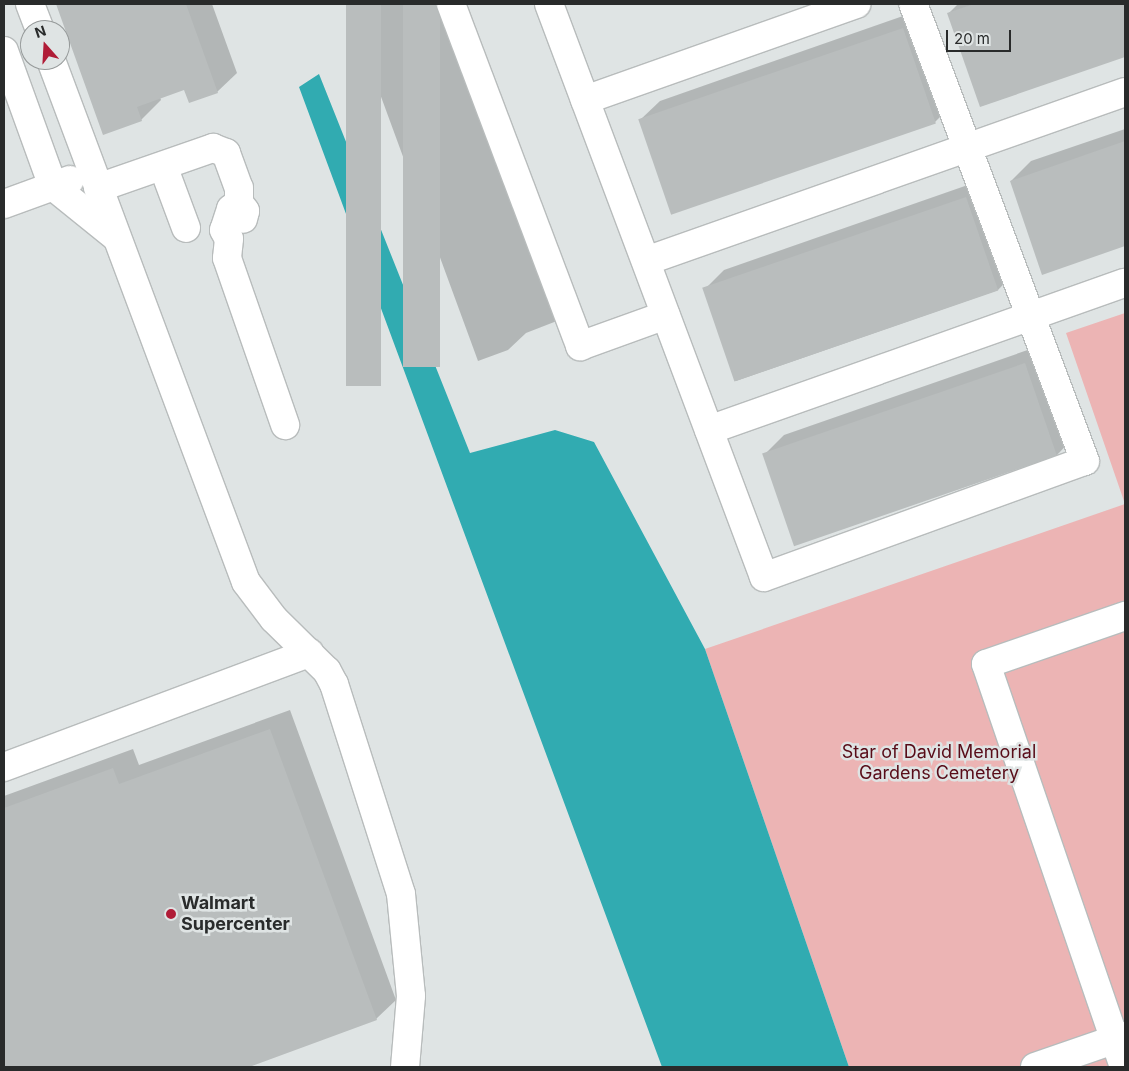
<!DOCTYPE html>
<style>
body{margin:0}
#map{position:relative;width:1129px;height:1071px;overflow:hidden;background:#dfe4e4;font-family:Inter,sans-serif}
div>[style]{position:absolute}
.green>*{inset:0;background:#ecb4b4}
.water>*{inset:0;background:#31abb1}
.shadow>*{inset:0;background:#0003}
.building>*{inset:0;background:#b9bdbd;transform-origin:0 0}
.roads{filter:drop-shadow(1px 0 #b8bcbc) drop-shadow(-1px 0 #b8bcbc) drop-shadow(0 1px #b8bcbc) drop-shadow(0 -1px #b8bcbc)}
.minor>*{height:28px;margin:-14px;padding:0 14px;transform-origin:14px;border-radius:14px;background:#fff}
.dots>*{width:14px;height:14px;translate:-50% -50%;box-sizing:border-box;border:2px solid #dfe4e4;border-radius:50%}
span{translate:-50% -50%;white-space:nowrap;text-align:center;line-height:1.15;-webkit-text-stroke:5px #dfe4e4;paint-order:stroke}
.park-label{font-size:18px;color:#580c18}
.poi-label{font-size:18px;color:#292b2b;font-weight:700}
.left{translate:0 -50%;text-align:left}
.frame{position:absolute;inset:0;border:5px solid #292b2b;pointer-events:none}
.north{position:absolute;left:20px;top:20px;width:50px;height:50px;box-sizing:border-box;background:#dfe4e4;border:1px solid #969a9a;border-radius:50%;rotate:341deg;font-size:14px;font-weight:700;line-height:20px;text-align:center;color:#292b2b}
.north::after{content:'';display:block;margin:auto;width:18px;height:22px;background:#b01c37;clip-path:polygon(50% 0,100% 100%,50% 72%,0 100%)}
.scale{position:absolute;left:946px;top:30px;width:65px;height:22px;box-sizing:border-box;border:2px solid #292b2b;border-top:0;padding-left:6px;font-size:15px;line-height:18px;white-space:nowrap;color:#292b2b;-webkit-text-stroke:4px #dfe4e4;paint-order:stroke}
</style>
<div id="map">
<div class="green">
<i style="clip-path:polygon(1125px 313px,1125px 1067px,849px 1067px,705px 649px,1125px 504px,1066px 333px)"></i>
</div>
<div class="water">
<i style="clip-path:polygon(319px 74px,470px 453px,555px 430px,594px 442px,705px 649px,849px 1067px,662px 1067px,299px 87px)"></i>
</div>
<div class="shadow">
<i style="clip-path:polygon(57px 4px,212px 4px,237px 73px,217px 92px,185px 88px,160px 97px,161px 100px,141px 120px,104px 133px)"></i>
<i style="clip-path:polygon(347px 4px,467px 4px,580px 312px,526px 333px,508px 350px,478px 361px)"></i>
<i style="clip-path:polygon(958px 4px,1125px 4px,1125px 56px,981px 106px,949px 13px)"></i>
<i style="clip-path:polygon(923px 9px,955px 102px,935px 122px,640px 120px,660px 101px)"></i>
<i style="clip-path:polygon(1125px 129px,1125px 245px,1043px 273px,1011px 181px,1031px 161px)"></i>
<i style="clip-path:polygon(985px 179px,1017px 270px,998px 290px,736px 381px,705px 289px,724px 270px)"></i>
<i style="clip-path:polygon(1045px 344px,1076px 435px,1057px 455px,764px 455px,784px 435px)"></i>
<i style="clip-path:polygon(290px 710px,396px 1000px,376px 1019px,252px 1065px,253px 1067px,4px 1067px,4px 796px,133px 749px,139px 765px)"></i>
</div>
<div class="building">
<i style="clip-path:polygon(56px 4px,186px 4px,218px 93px,189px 103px,184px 90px,137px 107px,142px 121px,103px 135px)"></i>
<i style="left:346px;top:4px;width:35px;height:382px"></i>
<i style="left:403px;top:4px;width:37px;height:363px"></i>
<i style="clip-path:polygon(974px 4px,1125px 4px,1125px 57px,980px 107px,947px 13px)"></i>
<i style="left:903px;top:28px;width:101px;height:280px;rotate:71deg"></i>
<i style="clip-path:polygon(1125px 141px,1125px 246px,1042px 275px,1010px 181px)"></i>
<i style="left:966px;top:197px;width:99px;height:279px;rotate:71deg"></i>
<i style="left:1025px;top:363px;width:98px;height:278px;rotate:71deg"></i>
<i style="clip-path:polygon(270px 729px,377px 1020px,249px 1067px,4px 1067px,4px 808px,113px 768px,119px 784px)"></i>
</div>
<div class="roads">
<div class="minor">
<i style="left:30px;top:4px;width:28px;rotate:69deg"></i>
<i style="left:451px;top:4px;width:366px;rotate:69.3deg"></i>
<i style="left:580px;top:346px;width:91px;rotate:-19.8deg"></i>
<i style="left:549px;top:4px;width:612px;rotate:69.43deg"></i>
<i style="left:764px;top:577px;width:341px;rotate:-19.9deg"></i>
<i style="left:1085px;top:461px;width:488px;rotate:-110.6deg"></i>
<i style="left:4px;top:51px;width:144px;rotate:70.1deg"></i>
<i style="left:53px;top:186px;width:80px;rotate:38.9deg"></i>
<i style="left:51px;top:60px;width:557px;rotate:69.52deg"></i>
<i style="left:246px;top:582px;width:46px;rotate:52.9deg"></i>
<i style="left:274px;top:619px;width:74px;rotate:44.5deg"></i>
<i style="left:327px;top:671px;width:15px;rotate:62deg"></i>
<i style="left:334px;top:684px;width:220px;rotate:72.3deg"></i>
<i style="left:401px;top:894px;width:102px;rotate:84.4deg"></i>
<i style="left:411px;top:996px;width:71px;rotate:94.8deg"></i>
<i style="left:585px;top:100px;width:288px;rotate:-19.5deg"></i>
<i style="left:163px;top:166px;width:66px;rotate:69.6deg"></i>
<i style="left:98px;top:188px;width:122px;rotate:-19.2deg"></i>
<i style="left:213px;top:148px;width:14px;rotate:21deg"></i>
<i style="left:226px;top:153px;width:37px;rotate:70deg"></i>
<i style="left:239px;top:188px;width:15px;rotate:90deg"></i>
<i style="left:239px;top:203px;width:10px;rotate:53deg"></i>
<i style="left:245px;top:211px;width:8px;rotate:104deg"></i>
<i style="left:239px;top:203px;width:10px;rotate:143deg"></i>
<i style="left:231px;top:209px;width:22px;rotate:108deg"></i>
<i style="left:224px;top:230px;width:10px;rotate:61deg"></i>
<i style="left:229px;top:239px;width:19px;rotate:96deg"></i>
<i style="left:227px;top:258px;width:177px;rotate:70.8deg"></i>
<i style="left:4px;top:204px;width:70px;rotate:-20deg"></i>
<i style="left:646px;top:261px;width:508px;rotate:-19.43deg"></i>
<i style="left:709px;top:430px;width:441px;rotate:-19.5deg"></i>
<i style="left:4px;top:767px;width:326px;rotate:-20.5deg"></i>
<i style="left:1035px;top:1067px;width:95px;rotate:-19deg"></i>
<i style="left:1124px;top:1067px;width:426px;rotate:-108.9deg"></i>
<i style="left:986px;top:664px;width:147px;rotate:-19.1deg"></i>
</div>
</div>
<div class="dots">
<i style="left:171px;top:914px;background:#b01c37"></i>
</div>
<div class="park-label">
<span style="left:939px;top:763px">Star of David Memorial<br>Gardens Cemetery</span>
</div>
<div class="poi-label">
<span class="left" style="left:181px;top:914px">Walmart<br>Supercenter</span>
</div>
<div class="frame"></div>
<div class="north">N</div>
<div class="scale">20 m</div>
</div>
